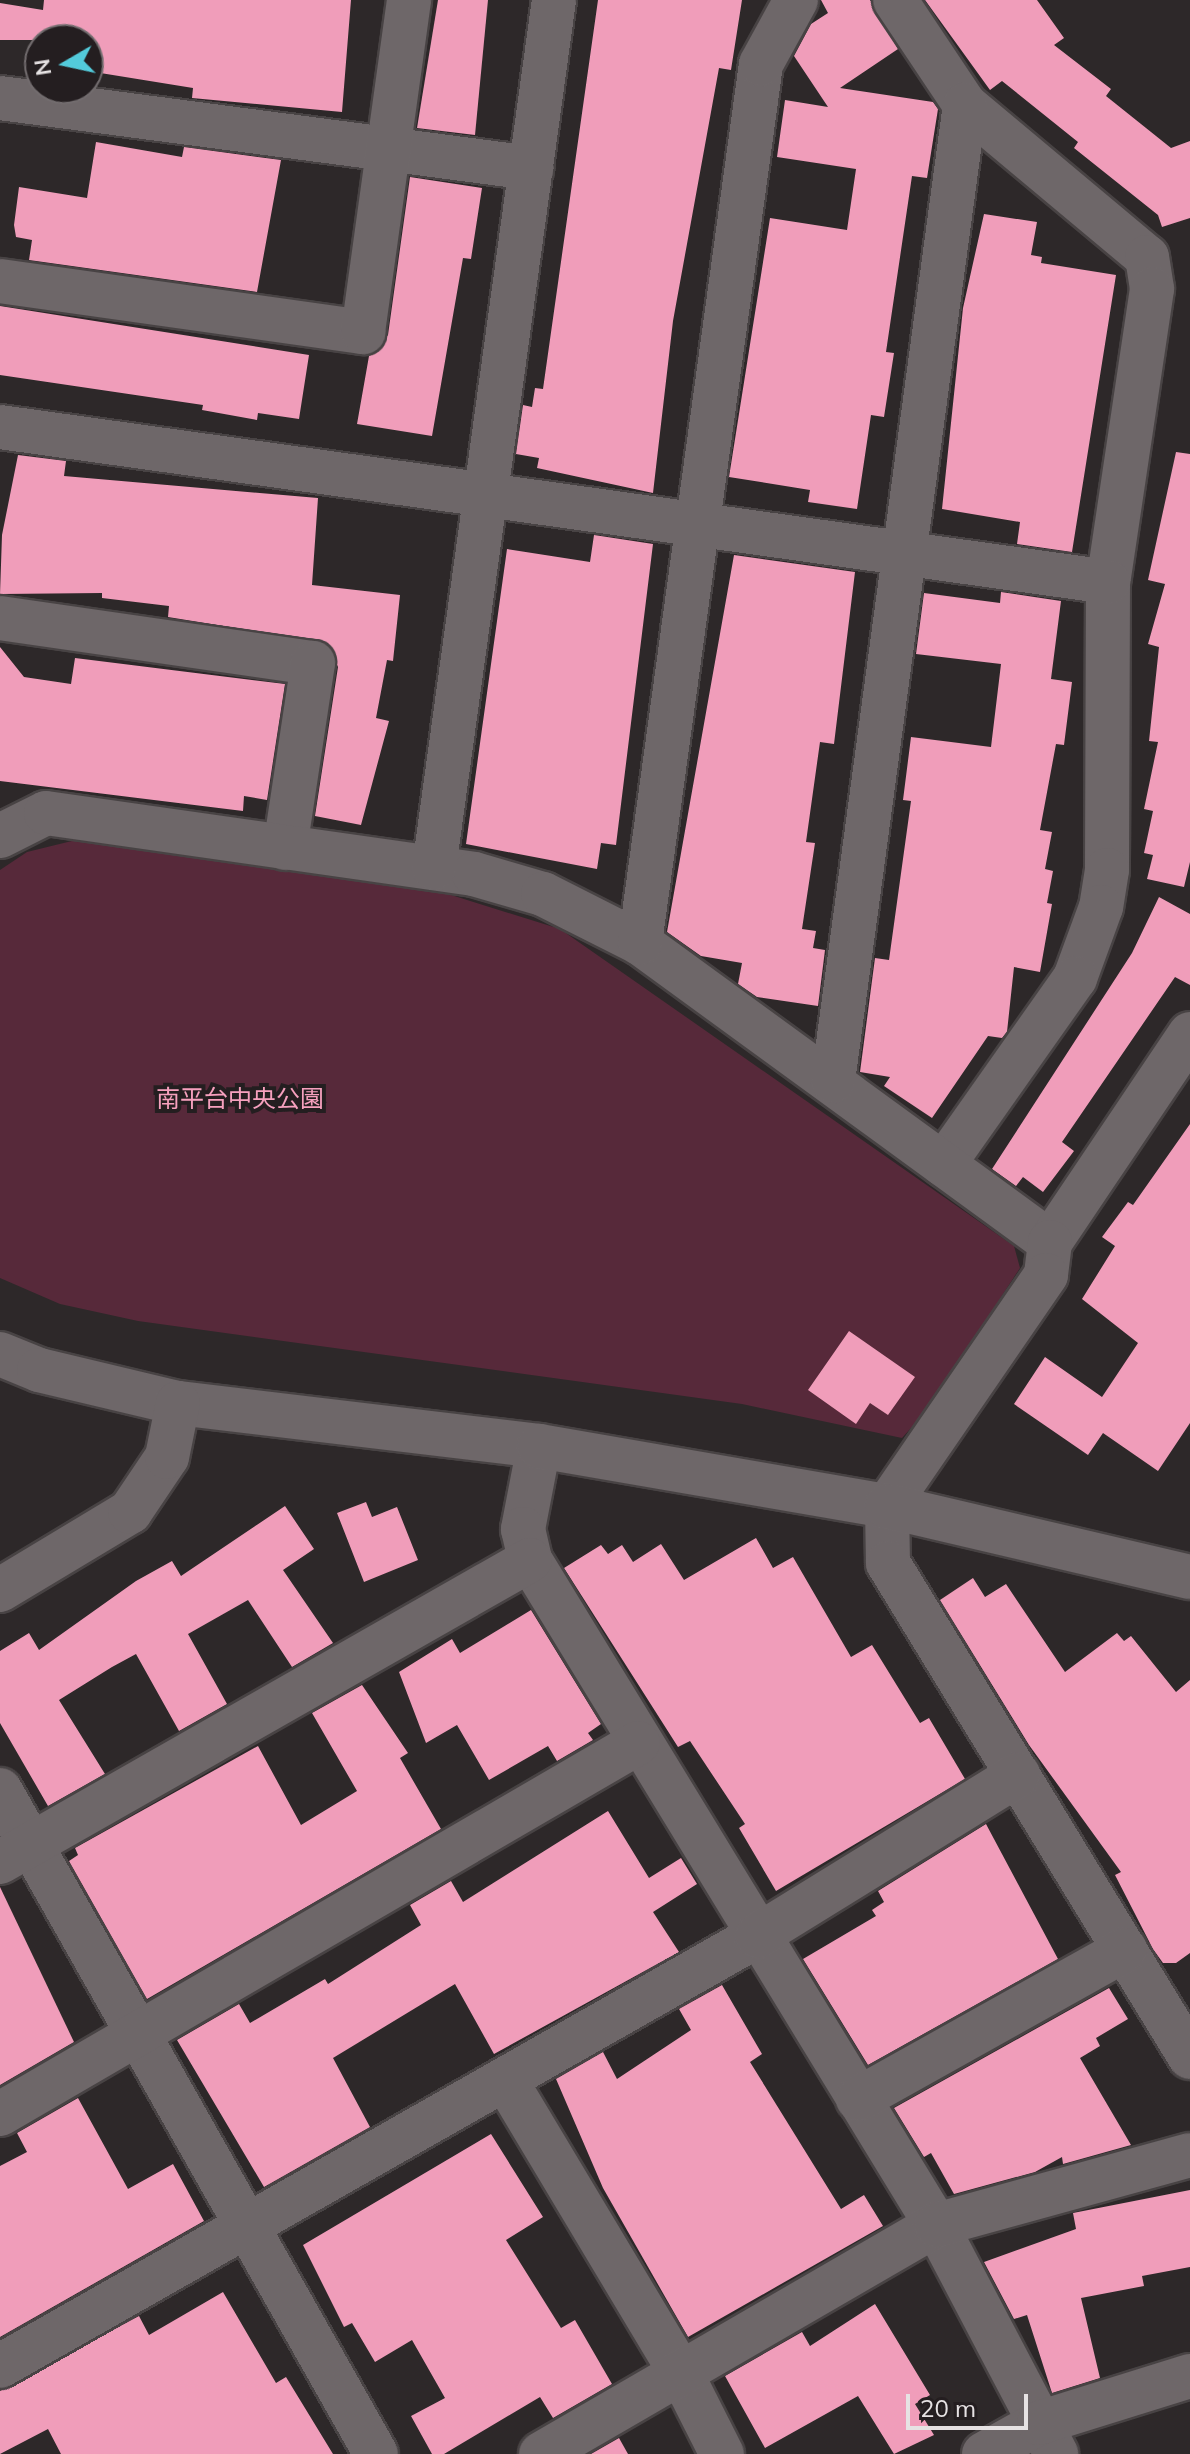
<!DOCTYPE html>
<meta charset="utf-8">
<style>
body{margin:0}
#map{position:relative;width:1190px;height:2454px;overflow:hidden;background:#2d2829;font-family:Mulish,"Noto Sans JP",sans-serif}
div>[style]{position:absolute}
.green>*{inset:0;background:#57293a}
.building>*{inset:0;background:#f09dba}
.roads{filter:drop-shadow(2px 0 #484344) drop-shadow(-2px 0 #484344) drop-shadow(0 2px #484344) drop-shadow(0 -2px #484344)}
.minor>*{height:44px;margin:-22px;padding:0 22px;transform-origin:22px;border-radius:22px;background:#6e6769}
.tertiary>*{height:44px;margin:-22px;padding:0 22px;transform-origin:22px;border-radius:22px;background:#6e6769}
span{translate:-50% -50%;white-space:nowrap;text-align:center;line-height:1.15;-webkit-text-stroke:8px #241e20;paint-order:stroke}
.park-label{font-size:24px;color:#f6a0be}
.north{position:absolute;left:24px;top:24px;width:80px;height:80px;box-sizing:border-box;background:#241e20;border:2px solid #726c6e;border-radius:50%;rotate:261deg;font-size:22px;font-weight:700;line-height:32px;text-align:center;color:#e6e2e3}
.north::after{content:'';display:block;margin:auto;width:28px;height:36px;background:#53cbdb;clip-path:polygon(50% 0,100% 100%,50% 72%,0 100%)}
.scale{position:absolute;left:906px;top:2394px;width:122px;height:36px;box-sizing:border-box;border:4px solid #e6e2e3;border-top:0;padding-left:10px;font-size:24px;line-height:28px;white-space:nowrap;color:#e6e2e3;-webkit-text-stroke:6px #241e20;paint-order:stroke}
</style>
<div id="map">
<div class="green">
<i style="clip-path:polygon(84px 838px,448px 894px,560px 929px,1014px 1246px,1020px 1268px,929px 1408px,902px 1438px,742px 1404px,138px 1321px,60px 1304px,0 1278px,0 870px,27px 852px)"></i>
</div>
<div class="building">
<i style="clip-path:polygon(44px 0,351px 0,342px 112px,192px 98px,193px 88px,88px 71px,88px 40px,0 40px,0 3px,43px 10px)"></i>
<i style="clip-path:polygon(438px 0,488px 0,475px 135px,417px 128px)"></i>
<i style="clip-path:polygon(598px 0,742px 0,731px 70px,719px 68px,673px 321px,653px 493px,537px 468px,539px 458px,516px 454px,523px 405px,532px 407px,535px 388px,543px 389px)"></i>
<i style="clip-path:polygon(821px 0,870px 0,898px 49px,840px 88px,933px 102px,938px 109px,927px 178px,912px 176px,886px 352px,894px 353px,884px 417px,871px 415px,857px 509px,808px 502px,810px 490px,729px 477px,770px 218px,847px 230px,856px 169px,777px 157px,785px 100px,828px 107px,794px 56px,811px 24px,828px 13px)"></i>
<i style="clip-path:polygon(925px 0,1037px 0,1064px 38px,1054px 45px,1111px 89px,1106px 96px,1171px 148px,1190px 141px,1190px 218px,1162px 227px,1158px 215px,1074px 148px,1078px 142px,1002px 81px,990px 90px)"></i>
<i style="clip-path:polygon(96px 142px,182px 157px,184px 147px,281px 160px,257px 292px,29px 260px,32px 240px,16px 237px,14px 225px,19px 187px,87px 198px)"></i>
<i style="clip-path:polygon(410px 177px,482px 188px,471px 259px,463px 258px,432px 436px,357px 424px,369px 356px,388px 335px)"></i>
<i style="clip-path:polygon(984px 214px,1037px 222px,1031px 255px,1042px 257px,1041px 263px,1116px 275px,1072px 552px,1017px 544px,1020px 522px,942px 509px,963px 308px)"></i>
<i style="clip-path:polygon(0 306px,309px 355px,299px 419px,258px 413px,257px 420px,202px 410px,203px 405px,0 375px)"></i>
<i style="clip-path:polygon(1176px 452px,1190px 454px,1190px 862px,1184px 887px,1147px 879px,1153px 855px,1144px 853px,1153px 811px,1144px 809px,1158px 742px,1149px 741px,1159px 647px,1148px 644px,1165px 584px,1148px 580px)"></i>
<i style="clip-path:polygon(18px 455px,66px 461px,64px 476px,318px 498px,312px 585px,400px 595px,393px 661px,387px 660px,376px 718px,389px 721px,361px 825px,315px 816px,338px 667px,328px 643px,168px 617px,169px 606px,102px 598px,102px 593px,0 594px,2px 535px)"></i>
<i style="clip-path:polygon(594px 535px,653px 544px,616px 845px,601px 843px,597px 869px,466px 844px,507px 549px,590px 562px)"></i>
<i style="clip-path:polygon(734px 555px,855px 572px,834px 744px,820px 742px,806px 842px,815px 843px,802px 929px,816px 931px,813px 948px,825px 950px,818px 1006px,757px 997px,738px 984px,742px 963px,701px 956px,667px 932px)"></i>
<i style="clip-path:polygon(1001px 592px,1061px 601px,1051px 679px,1072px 682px,1064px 745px,1056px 744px,1040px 830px,1052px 832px,1045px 869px,1053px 871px,1047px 903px,1052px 904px,1040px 972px,1014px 967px,1007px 1032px,1002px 1038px,988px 1036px,932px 1118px,884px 1086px,890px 1077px,860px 1072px,875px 958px,889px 960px,911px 801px,903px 800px,911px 737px,991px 747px,1001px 664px,916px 654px,924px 593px,1000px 603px)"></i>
<i style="clip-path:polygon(0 647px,24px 677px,71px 684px,75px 658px,285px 684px,267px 800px,244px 796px,243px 811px,0 781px)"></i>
<i style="clip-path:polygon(1159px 897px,1190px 914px,1190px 985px,1175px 977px,1062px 1142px,1074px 1151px,1043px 1192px,1023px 1177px,1016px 1186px,992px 1169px,1132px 953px)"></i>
<i style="clip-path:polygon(1190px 1124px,1190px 1423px,1158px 1471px,1103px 1433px,1088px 1455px,1014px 1404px,1045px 1357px,1102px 1397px,1138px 1343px,1082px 1299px,1115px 1246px,1102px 1237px,1128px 1202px,1133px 1205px)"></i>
<i style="clip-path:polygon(849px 1331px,915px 1377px,888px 1415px,870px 1403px,856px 1424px,808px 1390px)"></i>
<i style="clip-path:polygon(366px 1502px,372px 1517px,397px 1507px,418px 1560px,364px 1582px,337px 1513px)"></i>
<i style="clip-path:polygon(285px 1506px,314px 1549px,283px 1570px,333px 1643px,292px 1667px,248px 1600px,188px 1634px,227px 1704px,179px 1731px,136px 1654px,112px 1667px,59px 1700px,105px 1774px,48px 1806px,0 1723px,0 1651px,29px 1633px,39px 1650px,136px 1581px,172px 1561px,181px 1576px)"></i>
<i style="clip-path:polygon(756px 1538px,773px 1568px,793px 1557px,851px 1657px,872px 1645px,920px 1723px,929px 1718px,965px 1779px,776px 1891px,739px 1828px,745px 1824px,690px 1741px,678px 1747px,564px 1568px,601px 1545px,608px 1554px,622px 1545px,633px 1562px,661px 1544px,684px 1580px)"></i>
<i style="clip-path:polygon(973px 1578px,985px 1597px,1006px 1584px,1065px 1672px,1117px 1633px,1124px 1641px,1131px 1636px,1176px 1692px,1190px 1680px,1190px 1953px,1176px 1963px,1163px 1963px,1153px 1949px,1115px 1875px,1121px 1872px,1029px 1745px,940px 1600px)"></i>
<i style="clip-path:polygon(531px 1610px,601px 1724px,588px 1733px,593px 1740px,557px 1761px,548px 1746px,489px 1780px,457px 1725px,426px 1743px,399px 1672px,452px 1639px,460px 1653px)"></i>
<i style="clip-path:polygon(362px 1685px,408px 1753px,400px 1758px,441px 1829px,147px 1999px,69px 1861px,78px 1855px,75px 1848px,258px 1746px,301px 1825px,357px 1791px,312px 1713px)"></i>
<i style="clip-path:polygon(608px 1811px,649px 1878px,681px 1858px,697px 1884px,653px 1912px,679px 1952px,494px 2054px,455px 1984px,333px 2058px,370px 2127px,264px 2187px,177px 2040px,239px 2004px,250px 2023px,325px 1979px,328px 1984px,421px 1925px,410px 1905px,451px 1881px,463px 1902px)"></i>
<i style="clip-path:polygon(986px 1824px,1058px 1959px,868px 2065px,803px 1959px,876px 1916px,872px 1910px,884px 1902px,878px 1891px)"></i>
<i style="clip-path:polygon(0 1887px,74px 2042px,0 2085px)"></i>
<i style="clip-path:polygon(722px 1985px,762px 2054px,750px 2062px,841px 2209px,864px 2195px,883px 2226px,688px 2337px,603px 2188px,556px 2079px,603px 2052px,617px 2079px,691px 2030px,679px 2009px)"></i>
<i style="clip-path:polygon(1109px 1988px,1128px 2019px,1096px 2038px,1100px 2046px,1080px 2058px,1131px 2145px,1063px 2164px,1062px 2157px,1035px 2172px,954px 2194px,931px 2153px,924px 2157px,894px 2108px)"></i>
<i style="clip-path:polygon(78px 2098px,128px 2189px,173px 2164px,204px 2221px,0 2337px,0 2166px,27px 2152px,17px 2133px)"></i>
<i style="clip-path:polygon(491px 2134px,543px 2217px,506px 2240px,561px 2328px,575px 2320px,612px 2384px,553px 2418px,540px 2397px,444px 2454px,432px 2454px,411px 2416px,445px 2398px,412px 2340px,375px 2362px,352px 2323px,344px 2327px,303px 2245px)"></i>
<i style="clip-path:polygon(1190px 2190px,1190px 2267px,1142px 2276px,1144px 2286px,1081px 2298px,1100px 2378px,1052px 2393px,1027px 2315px,1014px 2319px,984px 2262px,1076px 2229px,1073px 2213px)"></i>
<i style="clip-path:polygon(223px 2292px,276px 2383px,286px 2377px,333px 2454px,61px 2454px,48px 2429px,0 2454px,0 2391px,139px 2316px,149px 2335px)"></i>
<i style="clip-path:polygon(875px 2304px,930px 2395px,915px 2404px,934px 2435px,894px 2454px,858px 2396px,765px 2448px,725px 2376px,802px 2332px,810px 2346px)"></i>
<i style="clip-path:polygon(619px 2438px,628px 2454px,591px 2454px)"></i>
</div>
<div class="roads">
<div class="minor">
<i style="left:895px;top:0;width:126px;rotate:56.3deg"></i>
<i style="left:965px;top:105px;width:237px;rotate:39.9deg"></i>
<i style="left:1147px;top:257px;width:32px;rotate:81deg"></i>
<i style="left:1152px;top:289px;width:296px;rotate:98.5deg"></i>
<i style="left:1108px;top:582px;width:288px;rotate:90.2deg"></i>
<i style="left:1107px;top:870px;width:37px;rotate:99deg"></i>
<i style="left:1101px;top:907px;width:76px;rotate:110.1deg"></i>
<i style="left:1075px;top:978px;width:228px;rotate:125.2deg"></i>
<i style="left:0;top:98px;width:536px;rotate:7.51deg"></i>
<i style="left:0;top:281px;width:367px;rotate:8deg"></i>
<i style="left:363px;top:332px;width:335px;rotate:-82.1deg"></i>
<i style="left:0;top:427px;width:1119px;rotate:7.96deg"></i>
<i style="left:0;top:618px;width:316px;rotate:8.2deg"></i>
<i style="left:313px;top:663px;width:187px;rotate:98.6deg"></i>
<i style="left:0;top:836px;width:51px;rotate:-26.6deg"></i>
<i style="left:46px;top:813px;width:432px;rotate:8.1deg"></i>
<i style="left:474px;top:874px;width:72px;rotate:16.2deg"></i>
<i style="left:543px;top:894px;width:109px;rotate:26.8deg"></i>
<i style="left:640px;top:943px;width:507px;rotate:36.1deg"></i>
<i style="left:434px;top:868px;width:876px;rotate:-82.13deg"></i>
<i style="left:640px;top:943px;width:887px;rotate:-82.16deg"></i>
<i style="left:761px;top:64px;width:73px;rotate:-61.3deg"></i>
<i style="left:1190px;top:1034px;width:251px;rotate:123.9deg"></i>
<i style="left:1050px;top:1242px;width:33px;rotate:97deg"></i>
<i style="left:1046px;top:1275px;width:280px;rotate:124.5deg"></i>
<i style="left:887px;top:1506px;width:57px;rotate:89deg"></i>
<i style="left:888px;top:1563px;width:579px;rotate:58.56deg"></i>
<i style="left:833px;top:1081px;width:985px;rotate:-82.3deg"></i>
<i style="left:539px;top:1446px;width:85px;rotate:100.9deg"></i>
<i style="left:523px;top:1529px;width:32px;rotate:77deg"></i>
<i style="left:530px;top:1560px;width:779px;rotate:58.59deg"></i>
<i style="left:936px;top:2225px;width:259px;rotate:62.3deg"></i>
<i style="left:0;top:1790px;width:763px;rotate:60.48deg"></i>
<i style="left:0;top:1862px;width:610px;rotate:-29.67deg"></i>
<i style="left:506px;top:2081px;width:340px;rotate:59.1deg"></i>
<i style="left:681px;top:2373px;width:91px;rotate:63.2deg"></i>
<i style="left:858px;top:2099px;width:306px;rotate:-29.2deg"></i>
<i style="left:0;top:2114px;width:738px;rotate:-30.18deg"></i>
<i style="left:0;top:2366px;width:871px;rotate:-29.6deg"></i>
<i style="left:757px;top:1936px;width:307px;rotate:-31.7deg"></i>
<i style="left:541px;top:2454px;width:457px;rotate:-30.1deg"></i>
<i style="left:936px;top:2225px;width:263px;rotate:-15.4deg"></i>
<i style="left:984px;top:2454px;width:63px;rotate:-29.4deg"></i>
<i style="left:1039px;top:2423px;width:158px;rotate:-17.3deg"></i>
</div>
<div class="tertiary">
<i style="left:0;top:1354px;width:42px;rotate:22.3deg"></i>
<i style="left:39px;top:1370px;width:143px;rotate:13.4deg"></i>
<i style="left:178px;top:1403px;width:364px;rotate:6.8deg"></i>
<i style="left:539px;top:1446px;width:353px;rotate:9.8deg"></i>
<i style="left:887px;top:1506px;width:311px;rotate:13.2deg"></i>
<i style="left:0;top:1590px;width:152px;rotate:-31deg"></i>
<i style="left:130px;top:1512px;width:66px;rotate:-56.1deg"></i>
<i style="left:167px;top:1457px;width:55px;rotate:-78.5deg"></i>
</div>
</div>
<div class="park-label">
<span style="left:240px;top:1099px">南平台中央公園</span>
</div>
<div class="north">N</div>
<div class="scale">20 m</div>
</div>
